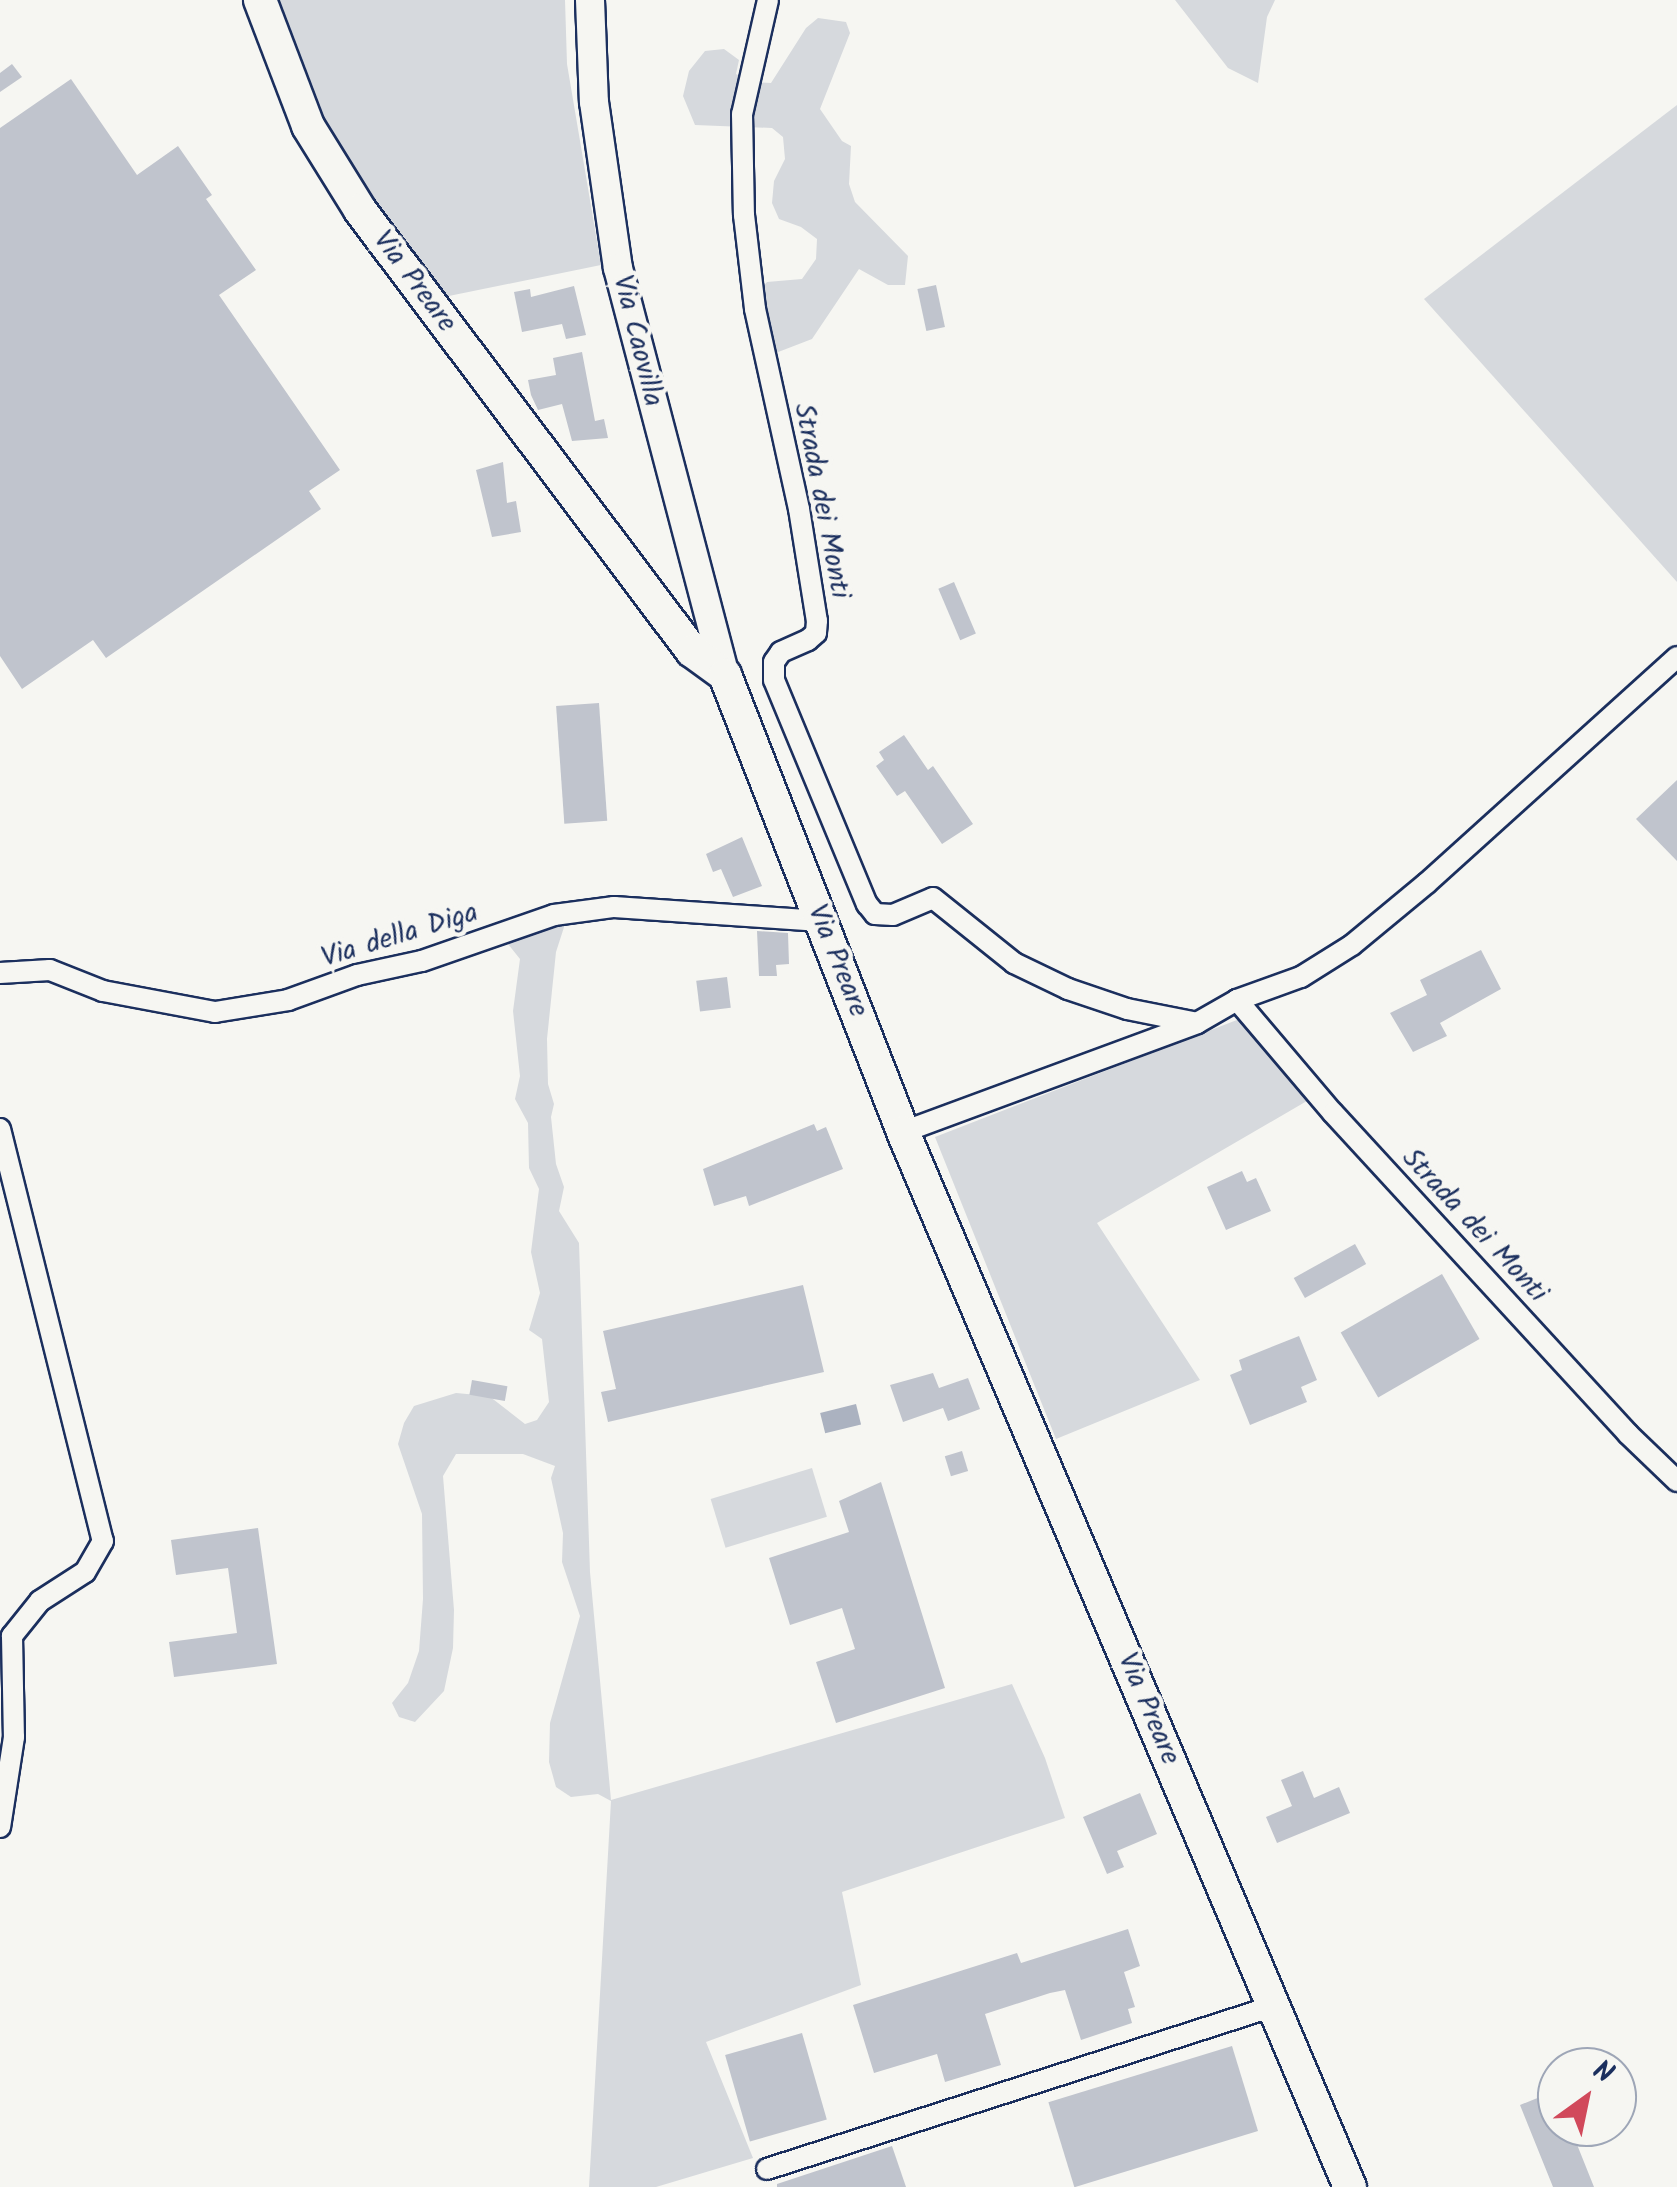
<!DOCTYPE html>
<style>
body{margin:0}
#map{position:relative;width:1677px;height:2187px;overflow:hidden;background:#f6f6f2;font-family:Kalam,sans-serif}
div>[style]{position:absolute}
.green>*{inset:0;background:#d6d9dd;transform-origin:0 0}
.water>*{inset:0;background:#abb2c0;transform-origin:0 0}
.building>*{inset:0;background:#c0c4cd;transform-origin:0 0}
.roads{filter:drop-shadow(2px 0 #1b2f5e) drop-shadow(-2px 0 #1b2f5e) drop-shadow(0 2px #1b2f5e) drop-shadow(0 -2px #1b2f5e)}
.minor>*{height:20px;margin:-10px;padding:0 10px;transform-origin:10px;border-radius:10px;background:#f6f6f2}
.secondary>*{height:28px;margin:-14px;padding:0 14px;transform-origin:14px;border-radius:14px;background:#f6f6f2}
.primary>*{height:32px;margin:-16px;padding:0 16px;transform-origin:16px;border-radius:16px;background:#f6f6f2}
span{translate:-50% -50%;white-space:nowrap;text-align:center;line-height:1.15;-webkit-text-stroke:9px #f6f6f2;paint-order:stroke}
.street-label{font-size:28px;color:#1b2f5e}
.north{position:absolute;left:1537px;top:2047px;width:100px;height:100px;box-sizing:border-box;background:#f6f6f2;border:2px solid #9ea6b7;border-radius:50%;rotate:33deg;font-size:28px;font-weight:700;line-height:40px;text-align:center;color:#1b2f5e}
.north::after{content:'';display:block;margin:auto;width:35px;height:45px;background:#d1495b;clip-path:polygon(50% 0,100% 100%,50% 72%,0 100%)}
</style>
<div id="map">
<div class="green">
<i style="clip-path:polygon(274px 0,565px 0,567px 64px,601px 265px,439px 298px,309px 102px)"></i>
<i style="clip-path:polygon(1175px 0,1275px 0,1267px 17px,1258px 83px,1228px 68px)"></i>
<i style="clip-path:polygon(818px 18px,846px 22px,850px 33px,820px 109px,842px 141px,851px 146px,849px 184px,855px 202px,908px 256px,905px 285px,888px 285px,859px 269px,812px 339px,755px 361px,752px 299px,767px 282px,802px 279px,816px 259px,817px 239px,801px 227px,779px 219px,772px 203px,774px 181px,785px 159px,783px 137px,772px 128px,695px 125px,683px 96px,689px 71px,705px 51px,724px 49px,739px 60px,736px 74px,748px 82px,771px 83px,806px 28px)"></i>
<i style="clip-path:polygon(1677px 105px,1677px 582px,1424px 299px)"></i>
<i style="clip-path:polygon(566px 921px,556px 952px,547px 1039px,548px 1084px,554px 1104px,551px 1117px,556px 1164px,564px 1187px,559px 1211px,579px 1243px,590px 1572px,611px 1800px,1012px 1684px,1045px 1758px,1065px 1818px,842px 1892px,861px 1985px,706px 2042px,753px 2158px,656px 2187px,589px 2187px,611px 1801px,598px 1794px,571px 1797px,556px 1787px,549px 1762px,550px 1723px,580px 1616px,562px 1562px,563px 1533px,551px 1478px,555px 1466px,523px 1454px,456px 1454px,443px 1476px,454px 1610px,453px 1648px,444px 1691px,415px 1722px,399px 1717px,392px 1703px,408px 1683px,419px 1651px,423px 1599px,422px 1514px,398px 1444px,404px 1423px,414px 1406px,456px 1393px,489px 1396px,525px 1424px,537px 1420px,549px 1402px,542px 1339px,529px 1330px,540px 1293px,531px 1252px,539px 1189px,529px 1168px,528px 1123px,515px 1099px,520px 1076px,513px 1011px,520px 959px,504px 939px)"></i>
<i style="clip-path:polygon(1255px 1013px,1324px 1091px,1097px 1223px,1200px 1380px,1056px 1439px,935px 1137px)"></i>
<i style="left:812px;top:1468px;width:51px;height:106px;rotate:73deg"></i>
</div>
<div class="water">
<i style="left:856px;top:1404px;width:21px;height:37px;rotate:76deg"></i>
</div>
<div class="building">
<i style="clip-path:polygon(12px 64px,22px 77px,0 92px,0 73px)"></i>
<i style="clip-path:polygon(71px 79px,137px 175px,178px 146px,212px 195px,206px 199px,256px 270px,219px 295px,340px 470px,309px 491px,321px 509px,106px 658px,93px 640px,22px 689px,0 656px,0 128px)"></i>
<i style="left:936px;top:285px;width:43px;height:19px;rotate:78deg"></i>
<i style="clip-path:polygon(574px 286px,586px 335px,566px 339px,562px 324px,522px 332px,514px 292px,530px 289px,531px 297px)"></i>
<i style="clip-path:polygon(582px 352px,595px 421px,604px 419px,608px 438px,572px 441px,562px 404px,538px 410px,531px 395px,528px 380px,556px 375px,553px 358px)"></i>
<i style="clip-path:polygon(503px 462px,507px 503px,516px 501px,521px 532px,492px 537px,476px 470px)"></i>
<i style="left:954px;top:582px;width:56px;height:17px;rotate:67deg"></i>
<i style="left:599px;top:703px;width:118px;height:43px;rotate:86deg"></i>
<i style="clip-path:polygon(904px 735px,928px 770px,933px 766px,973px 824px,942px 844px,905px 791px,897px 796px,876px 766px,884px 760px,879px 752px)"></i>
<i style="clip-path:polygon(1677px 780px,1677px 861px,1636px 819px)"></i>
<i style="clip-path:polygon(742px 837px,762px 886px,733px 897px,721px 869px,713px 872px,706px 854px)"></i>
<i style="clip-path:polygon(757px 931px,788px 933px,789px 964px,776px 965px,777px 976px,759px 976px)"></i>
<i style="clip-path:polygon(1481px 950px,1501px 989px,1440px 1023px,1447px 1036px,1413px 1052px,1390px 1013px,1427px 995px,1420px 980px)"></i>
<i style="left:727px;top:977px;width:31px;height:31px;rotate:83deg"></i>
<i style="clip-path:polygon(814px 1124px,817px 1131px,826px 1127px,843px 1169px,749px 1206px,746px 1196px,714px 1206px,703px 1169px)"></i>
<i style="clip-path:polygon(1242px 1171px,1247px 1182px,1256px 1178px,1271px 1211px,1226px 1230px,1207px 1187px)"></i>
<i style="left:1355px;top:1244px;width:23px;height:70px;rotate:61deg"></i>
<i style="left:1442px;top:1274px;width:75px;height:117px;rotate:60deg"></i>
<i style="clip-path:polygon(803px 1285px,824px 1372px,608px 1422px,601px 1392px,616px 1389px,603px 1331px)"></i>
<i style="clip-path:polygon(1299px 1336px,1317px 1380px,1301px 1387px,1307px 1402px,1250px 1425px,1230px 1375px,1242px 1370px,1239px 1360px)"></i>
<i style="clip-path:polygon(933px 1373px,939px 1388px,968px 1378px,980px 1409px,948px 1421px,943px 1408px,903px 1422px,890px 1385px)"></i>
<i style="left:472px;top:1380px;width:36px;height:15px;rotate:10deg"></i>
<i style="left:962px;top:1451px;width:21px;height:18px;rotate:73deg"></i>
<i style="clip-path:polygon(881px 1482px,945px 1688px,836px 1723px,816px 1662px,855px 1649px,842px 1608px,790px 1625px,769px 1558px,849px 1532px,839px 1501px)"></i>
<i style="clip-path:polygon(258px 1528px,277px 1664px,174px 1677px,169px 1642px,237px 1633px,228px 1568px,176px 1575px,171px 1540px)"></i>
<i style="clip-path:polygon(1303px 1771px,1314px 1798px,1339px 1787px,1350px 1813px,1277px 1843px,1266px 1817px,1292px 1806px,1281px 1780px)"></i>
<i style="clip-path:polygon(1140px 1793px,1157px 1834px,1117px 1851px,1124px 1867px,1107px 1874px,1083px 1817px)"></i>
<i style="clip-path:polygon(1128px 1929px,1140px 1966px,1124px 1972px,1135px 2007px,1128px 2009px,1132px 2023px,1081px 2040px,1065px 1990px,1050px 1993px,985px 2014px,1001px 2065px,945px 2082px,937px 2054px,874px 2073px,853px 2005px,1017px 1953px,1021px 1963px)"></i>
<i style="left:802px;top:2033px;width:90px;height:80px;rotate:74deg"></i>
<i style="left:1232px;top:2046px;width:89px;height:192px;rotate:73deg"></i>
<i style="clip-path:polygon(1557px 2090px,1557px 2127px,1570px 2127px,1594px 2187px,1553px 2187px,1520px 2105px)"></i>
<i style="clip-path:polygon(892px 2146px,906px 2187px,777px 2187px,777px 2184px)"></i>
</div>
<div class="roads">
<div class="minor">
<i style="left:768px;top:0;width:117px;rotate:102.8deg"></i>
<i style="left:742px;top:114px;width:101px;rotate:88.9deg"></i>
<i style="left:744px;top:215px;width:95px;rotate:83.3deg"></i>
<i style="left:755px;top:309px;width:205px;rotate:77.6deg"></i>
<i style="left:799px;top:509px;width:113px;rotate:80.9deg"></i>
<i style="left:817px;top:621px;width:12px;rotate:95deg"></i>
<i style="left:816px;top:633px;width:11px;rotate:139deg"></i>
<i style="left:808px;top:640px;width:30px;rotate:156deg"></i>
<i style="left:781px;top:652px;width:12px;rotate:125deg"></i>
<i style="left:774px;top:662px;width:18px;rotate:90deg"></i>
<i style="left:774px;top:680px;width:243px;rotate:67.5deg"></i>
<i style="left:867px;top:904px;width:13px;rotate:51deg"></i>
<i style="left:875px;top:914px;width:18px;rotate:3deg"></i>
<i style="left:893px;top:915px;width:43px;rotate:-23deg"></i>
<i style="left:933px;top:898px;width:104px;rotate:38.7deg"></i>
<i style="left:1014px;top:963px;width:60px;rotate:25.7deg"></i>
<i style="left:1068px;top:989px;width:62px;rotate:18.7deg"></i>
<i style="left:1127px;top:1009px;width:71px;rotate:11.3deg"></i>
<i style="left:0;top:973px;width:50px;rotate:-3.4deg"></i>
<i style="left:50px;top:970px;width:57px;rotate:21.6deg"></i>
<i style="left:103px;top:991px;width:114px;rotate:10.6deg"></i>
<i style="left:215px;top:1012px;width:74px;rotate:-9.3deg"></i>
<i style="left:288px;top:1000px;width:73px;rotate:-19.9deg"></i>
<i style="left:357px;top:975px;width:66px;rotate:-12.2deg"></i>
<i style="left:422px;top:961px;width:140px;rotate:-19.2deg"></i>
<i style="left:554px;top:915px;width:61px;rotate:-7.6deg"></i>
<i style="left:614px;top:907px;width:207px;rotate:3.9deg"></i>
<i style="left:1237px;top:1000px;width:148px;rotate:49.7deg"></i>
<i style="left:1333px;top:1113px;width:436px;rotate:47.4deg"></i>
<i style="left:1628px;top:1434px;width:68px;rotate:43.8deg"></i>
<i style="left:0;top:1129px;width:425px;rotate:76deg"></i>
<i style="left:103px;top:1541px;width:36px;rotate:120deg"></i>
<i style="left:85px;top:1572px;width:54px;rotate:147.2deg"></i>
<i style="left:40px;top:1601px;width:45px;rotate:128.7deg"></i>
<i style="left:12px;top:1636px;width:101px;rotate:88.9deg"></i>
<i style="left:14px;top:1737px;width:91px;rotate:98.8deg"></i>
<i style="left:903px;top:1132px;width:314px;rotate:-20.3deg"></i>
<i style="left:1197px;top:1023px;width:46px;rotate:-29.9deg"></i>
<i style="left:1237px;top:1000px;width:68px;rotate:-19.8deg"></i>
<i style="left:1301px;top:977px;width:60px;rotate:-32.1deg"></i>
<i style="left:1352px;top:945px;width:97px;rotate:-39.6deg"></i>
<i style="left:1427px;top:883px;width:337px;rotate:-42.1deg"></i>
<i style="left:767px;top:2169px;width:533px;rotate:-17.82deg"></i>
</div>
<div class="secondary">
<i style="left:590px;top:0;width:102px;rotate:87.8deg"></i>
<i style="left:594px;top:102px;width:168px;rotate:81.8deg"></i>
<i style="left:618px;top:268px;width:421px;rotate:75.3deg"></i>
</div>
<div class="primary">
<i style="left:260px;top:0;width:135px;rotate:69.1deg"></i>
<i style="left:308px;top:126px;width:99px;rotate:58.2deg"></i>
<i style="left:360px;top:210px;width:552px;rotate:53.03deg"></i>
<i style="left:692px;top:651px;width:41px;rotate:36deg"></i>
<i style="left:725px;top:675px;width:490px;rotate:68.7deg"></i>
<i style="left:903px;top:1132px;width:1146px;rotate:67.04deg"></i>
</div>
</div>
<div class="street-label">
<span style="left:414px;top:282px;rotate:53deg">Via Preare</span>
<span style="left:637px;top:341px;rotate:76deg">Via Caovilla</span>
<span style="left:821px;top:501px;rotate:79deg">Strada dei Monti</span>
<span style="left:400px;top:936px;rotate:-17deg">Via della Diga</span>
<span style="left:837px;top:961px;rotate:68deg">Via Preare</span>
<span style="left:1474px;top:1226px;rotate:47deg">Strada dei Monti</span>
<span style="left:1148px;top:1709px;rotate:67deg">Via Preare</span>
</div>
<div class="north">N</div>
</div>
